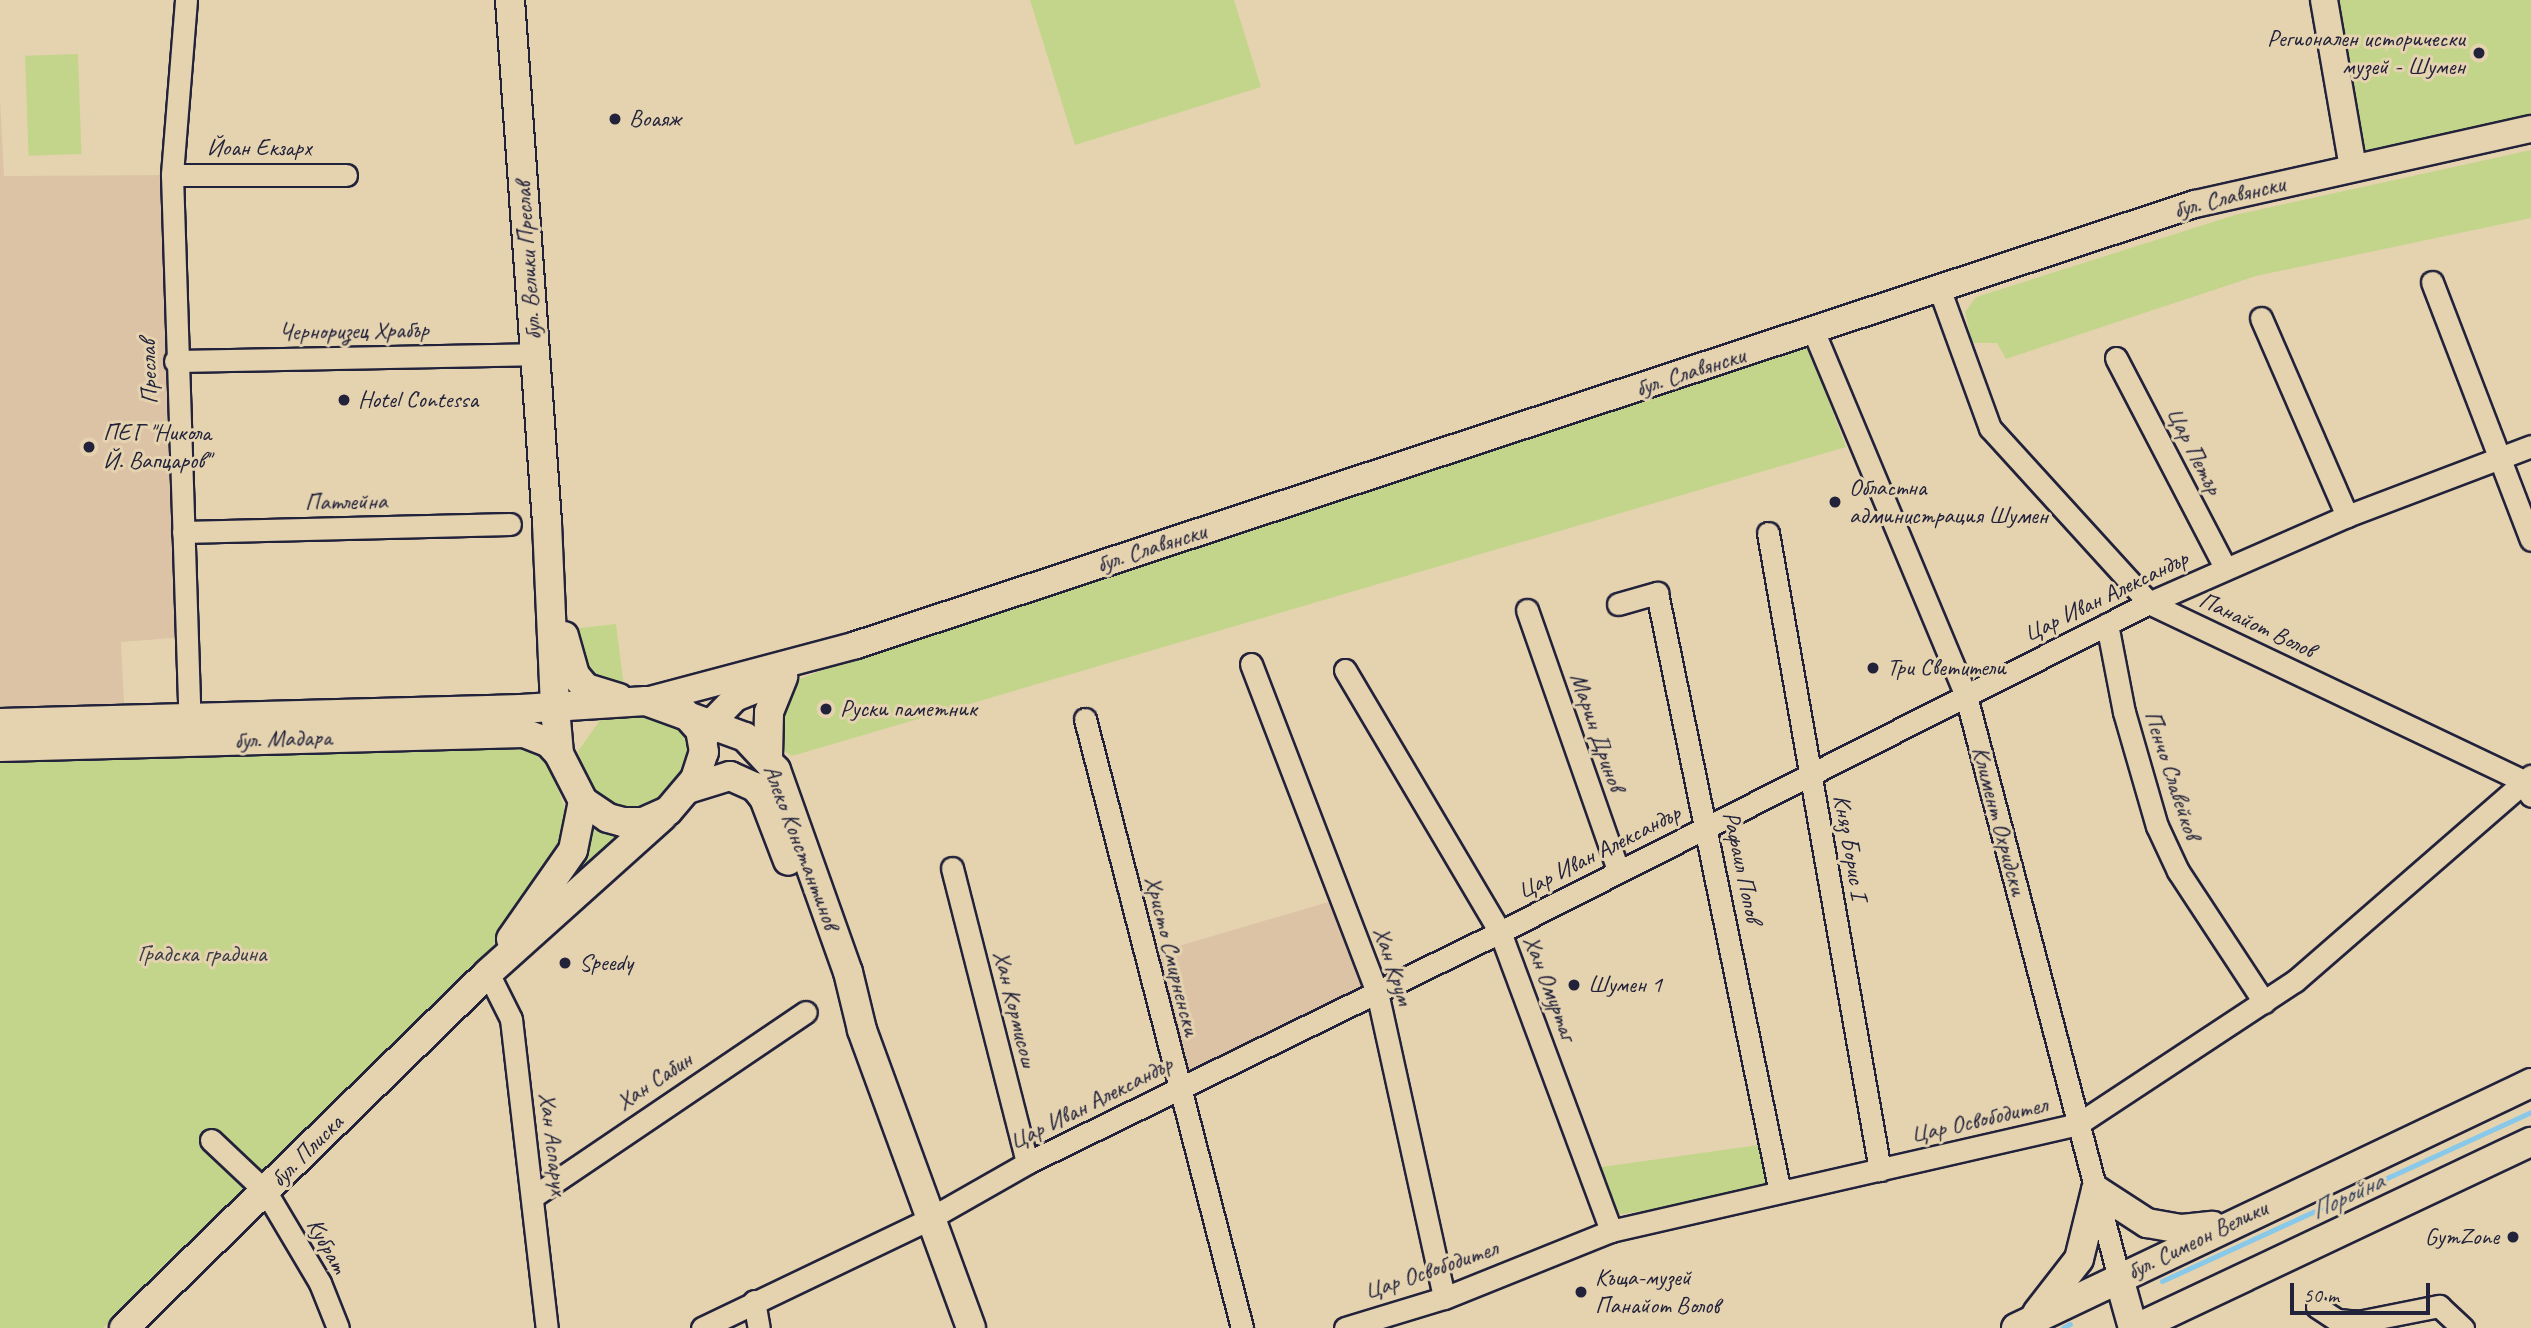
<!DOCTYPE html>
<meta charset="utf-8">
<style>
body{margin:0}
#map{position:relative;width:2531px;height:1328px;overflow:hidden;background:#e5d3b0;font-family:Caveat,sans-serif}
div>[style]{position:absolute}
.built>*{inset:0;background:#dcc3a5}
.green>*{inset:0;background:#c3d58a;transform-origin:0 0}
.stream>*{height:5px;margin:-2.5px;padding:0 2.5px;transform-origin:2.5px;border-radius:2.5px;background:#88c8e9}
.roads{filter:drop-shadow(2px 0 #22223b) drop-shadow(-2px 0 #22223b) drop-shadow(0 2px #22223b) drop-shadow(0 -2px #22223b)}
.minor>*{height:21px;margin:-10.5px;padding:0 10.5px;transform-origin:10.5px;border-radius:10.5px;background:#e5d3b0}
.tertiary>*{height:26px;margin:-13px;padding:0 13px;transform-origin:13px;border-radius:13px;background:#e5d3b0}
.secondary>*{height:28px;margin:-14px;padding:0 14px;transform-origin:14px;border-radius:14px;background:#e5d3b0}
.dots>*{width:19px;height:19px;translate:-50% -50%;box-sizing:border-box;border:4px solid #e5d3b0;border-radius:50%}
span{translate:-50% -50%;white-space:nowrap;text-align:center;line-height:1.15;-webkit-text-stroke:6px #e5d3b0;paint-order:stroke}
.poi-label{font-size:24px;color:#22223b}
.right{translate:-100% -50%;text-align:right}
.left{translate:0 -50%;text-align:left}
.street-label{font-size:24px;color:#22223b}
.park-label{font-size:24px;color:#3a3d47}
.water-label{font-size:26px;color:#36435e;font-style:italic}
.scale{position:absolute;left:2290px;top:1283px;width:140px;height:32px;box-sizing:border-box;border:4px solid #22223b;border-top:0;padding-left:9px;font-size:21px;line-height:24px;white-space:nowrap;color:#22223b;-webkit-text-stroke:5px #e5d3b0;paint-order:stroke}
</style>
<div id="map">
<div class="built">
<i style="clip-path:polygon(0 99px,4px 176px,172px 175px,186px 637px,121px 642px,125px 720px,0 723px)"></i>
<i style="clip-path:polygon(1342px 898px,1377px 992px,1179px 1087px,1145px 956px)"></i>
</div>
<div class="green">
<i style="clip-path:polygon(1030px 0,1234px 0,1261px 87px,1075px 145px)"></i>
<i style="clip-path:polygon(2324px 0,2531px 0,2531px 129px,2365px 165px)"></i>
<i style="left:78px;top:54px;width:100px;height:53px;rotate:88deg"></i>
<i style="clip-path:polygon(2531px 150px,2531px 218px,2256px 276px,2006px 359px,1997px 343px,1972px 343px,1965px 312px,1976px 297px,2235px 215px)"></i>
<i style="clip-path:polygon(1806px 341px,1846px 447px,792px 756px,782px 750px,775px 716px,789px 683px,944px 624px)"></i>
<i style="clip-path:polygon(616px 624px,623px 679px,624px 691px,589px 681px,571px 629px)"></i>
<i style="clip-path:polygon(621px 711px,665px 717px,693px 738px,692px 765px,652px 808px,631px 814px,588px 795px,578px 751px,603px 716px)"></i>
<i style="clip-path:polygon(510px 745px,535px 753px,551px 770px,567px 814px,567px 841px,514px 906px,490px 951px,467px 978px,103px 1328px,0 1328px,0 757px)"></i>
<i style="clip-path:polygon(590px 818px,633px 827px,588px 874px,576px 860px)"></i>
<i style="left:1773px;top:1143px;width:49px;height:184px;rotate:82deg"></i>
</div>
<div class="stream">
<i style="left:2162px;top:1281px;width:406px;rotate:-24.6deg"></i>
<i style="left:2063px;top:1328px;width:8px;rotate:-30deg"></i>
</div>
<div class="roads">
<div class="minor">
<i style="left:186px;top:0;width:176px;rotate:94.6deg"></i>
<i style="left:172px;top:175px;width:557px;rotate:88.15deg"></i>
<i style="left:172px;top:175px;width:174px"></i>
<i style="left:2432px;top:282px;width:276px;rotate:69deg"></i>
<i style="left:1939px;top:288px;width:149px;rotate:70deg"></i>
<i style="left:1990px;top:428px;width:236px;rotate:47.7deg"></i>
<i style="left:2149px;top:603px;width:413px;rotate:25.4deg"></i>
<i style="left:2522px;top:780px;width:18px;rotate:61deg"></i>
<i style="left:2261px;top:318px;width:216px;rotate:66.5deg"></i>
<i style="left:1813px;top:330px;width:397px;rotate:67.3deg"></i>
<i style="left:1966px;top:696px;width:602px;rotate:75.27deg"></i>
<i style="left:2116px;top:358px;width:236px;rotate:62.5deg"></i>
<i style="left:175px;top:361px;width:360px;rotate:-1.1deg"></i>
<i style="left:183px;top:532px;width:327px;rotate:-1.4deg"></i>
<i style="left:1768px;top:533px;width:647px;rotate:80.03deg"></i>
<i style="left:1618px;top:604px;width:41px;rotate:-15.8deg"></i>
<i style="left:1657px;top:593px;width:611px;rotate:78.4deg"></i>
<i style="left:1527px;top:610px;width:275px;rotate:70.7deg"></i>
<i style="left:2107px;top:624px;width:90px;rotate:79.1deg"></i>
<i style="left:2124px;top:712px;width:119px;rotate:73.9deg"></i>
<i style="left:2157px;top:826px;width:50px;rotate:65deg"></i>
<i style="left:2178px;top:871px;width:157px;rotate:56.7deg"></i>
<i style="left:1251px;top:664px;width:351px;rotate:69deg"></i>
<i style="left:1377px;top:992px;width:313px;rotate:77.6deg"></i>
<i style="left:1345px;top:670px;width:304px;rotate:59.4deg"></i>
<i style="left:1500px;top:932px;width:319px;rotate:69.6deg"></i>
<i style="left:1085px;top:719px;width:629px;rotate:75.54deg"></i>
<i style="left:952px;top:868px;width:304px;rotate:75.7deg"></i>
<i style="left:488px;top:973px;width:51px;rotate:63.4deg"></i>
<i style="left:511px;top:1019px;width:311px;rotate:83.4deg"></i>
<i style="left:211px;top:1140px;width:76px;rotate:43.4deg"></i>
<i style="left:266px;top:1192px;width:106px;rotate:59.3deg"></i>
<i style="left:320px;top:1283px;width:48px;rotate:68.2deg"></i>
<i style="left:534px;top:1196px;width:328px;rotate:-34.1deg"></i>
<i style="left:754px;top:1301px;width:27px;rotate:80deg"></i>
<i style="left:2317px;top:1307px;width:24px;rotate:33deg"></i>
<i style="left:2337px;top:1320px;width:21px;rotate:5deg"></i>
<i style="left:2358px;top:1322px;width:83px;rotate:-11.2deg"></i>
<i style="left:2439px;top:1306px;width:33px;rotate:43deg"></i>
<i style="left:702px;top:1328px;width:252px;rotate:-25.6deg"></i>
<i style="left:929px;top:1219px;width:113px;rotate:-29.7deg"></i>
<i style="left:1027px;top:1163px;width:526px;rotate:-26.03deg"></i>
<i style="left:1500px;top:932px;width:728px;rotate:-26.88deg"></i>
<i style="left:2149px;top:603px;width:216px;rotate:-23.7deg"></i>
<i style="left:2347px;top:516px;width:197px;rotate:-20.8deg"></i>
<i style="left:1345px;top:1328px;width:103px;rotate:-16.9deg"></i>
<i style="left:1444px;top:1298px;width:180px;rotate:-21.9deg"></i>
<i style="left:1611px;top:1231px;width:479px;rotate:-12.9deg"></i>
<i style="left:2078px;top:1124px;width:260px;rotate:-33.4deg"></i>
<i style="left:2295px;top:981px;width:313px;rotate:-41deg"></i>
</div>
<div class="tertiary">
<i style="left:2324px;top:0;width:170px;rotate:80.2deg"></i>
<i style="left:646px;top:701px;width:217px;rotate:-14.9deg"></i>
<i style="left:856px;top:645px;width:1410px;rotate:-18.23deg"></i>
<i style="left:2195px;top:204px;width:344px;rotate:-12.6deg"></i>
<i style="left:704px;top:740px;width:20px;rotate:-66deg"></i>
<i style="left:712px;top:722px;width:33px;rotate:-46deg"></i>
<i style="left:735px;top:698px;width:37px;rotate:-22deg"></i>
</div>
<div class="secondary">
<i style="left:510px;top:0;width:524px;rotate:85.95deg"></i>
<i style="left:547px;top:523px;width:185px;rotate:87.5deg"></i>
<i style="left:555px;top:708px;width:46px;rotate:85deg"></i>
<i style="left:559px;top:754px;width:53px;rotate:62.9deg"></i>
<i style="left:583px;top:801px;width:30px;rotate:34deg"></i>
<i style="left:608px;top:818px;width:16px;rotate:15deg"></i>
<i style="left:623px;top:822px;width:20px"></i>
<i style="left:643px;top:822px;width:27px;rotate:-24deg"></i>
<i style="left:668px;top:811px;width:42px;rotate:-49.8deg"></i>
<i style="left:695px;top:779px;width:28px;rotate:-72deg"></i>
<i style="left:704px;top:752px;width:22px;rotate:-100deg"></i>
<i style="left:700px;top:730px;width:24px;rotate:-132deg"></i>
<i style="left:564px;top:636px;width:41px;rotate:74.2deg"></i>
<i style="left:575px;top:675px;width:17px;rotate:50deg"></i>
<i style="left:586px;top:688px;width:34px;rotate:17deg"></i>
<i style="left:0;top:723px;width:521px;rotate:-1.54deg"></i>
<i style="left:521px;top:709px;width:125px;rotate:-3.7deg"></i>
<i style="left:646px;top:701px;width:105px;rotate:20deg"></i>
<i style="left:745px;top:737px;width:45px;rotate:46.8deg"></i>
<i style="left:776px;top:770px;width:214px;rotate:70.4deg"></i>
<i style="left:848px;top:972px;width:60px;rotate:76.4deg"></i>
<i style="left:862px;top:1030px;width:317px;rotate:69.9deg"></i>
<i style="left:0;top:747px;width:524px;rotate:-1.53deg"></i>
<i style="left:524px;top:733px;width:26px;rotate:21deg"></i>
<i style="left:548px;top:742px;width:16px;rotate:47deg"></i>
<i style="left:768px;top:757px;width:45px;rotate:-88.7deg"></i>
<i style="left:769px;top:712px;width:38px;rotate:-68deg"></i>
<i style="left:688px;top:789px;width:44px;rotate:-17.2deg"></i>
<i style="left:730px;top:776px;width:27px;rotate:24deg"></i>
<i style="left:755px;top:787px;width:14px;rotate:51deg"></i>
<i style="left:764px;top:798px;width:67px;rotate:69.1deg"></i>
<i style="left:511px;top:939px;width:108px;rotate:-55.1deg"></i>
<i style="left:573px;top:850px;width:50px;rotate:-78.5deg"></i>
<i style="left:2119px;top:1278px;width:52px;rotate:74.4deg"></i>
<i style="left:2037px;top:1313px;width:68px;rotate:-52.1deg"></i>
<i style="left:2079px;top:1259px;width:71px;rotate:-76.2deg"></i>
<i style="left:2096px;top:1190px;width:61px;rotate:32.9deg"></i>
<i style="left:2147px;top:1223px;width:36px;rotate:10deg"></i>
<i style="left:2182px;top:1229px;width:31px;rotate:-6deg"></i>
<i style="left:124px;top:1328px;width:508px;rotate:-44.28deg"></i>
<i style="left:488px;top:973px;width:234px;rotate:-41.9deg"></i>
<i style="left:2016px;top:1328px;width:570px;rotate:-25.44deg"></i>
<i style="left:2137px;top:1328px;width:436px;rotate:-25.3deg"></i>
</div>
</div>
<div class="dots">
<i style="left:2479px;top:53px;background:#22223b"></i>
<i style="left:615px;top:119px;background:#22223b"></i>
<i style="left:344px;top:400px;background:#22223b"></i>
<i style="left:89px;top:447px;background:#22223b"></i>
<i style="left:1835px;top:502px;background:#22223b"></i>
<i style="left:1873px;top:668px;background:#22223b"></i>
<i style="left:826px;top:709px;background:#22223b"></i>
<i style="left:565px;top:963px;background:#22223b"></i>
<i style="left:1574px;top:985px;background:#22223b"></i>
<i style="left:2513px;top:1237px;background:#22223b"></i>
<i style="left:1581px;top:1292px;background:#22223b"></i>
</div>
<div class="poi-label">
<span class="right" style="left:2465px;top:53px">Регионален исторически<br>музей - Шумен</span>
<span class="left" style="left:629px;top:119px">Воаяж</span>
<span class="left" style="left:358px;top:400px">Hotel Contessa</span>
<span class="left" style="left:103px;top:447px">ПЕГ "Никола<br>Й. Вапцаров"</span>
<span class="left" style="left:1849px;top:502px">Областна<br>администрация Шумен</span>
<span class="left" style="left:1887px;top:668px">Три Светители</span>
<span class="left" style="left:840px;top:709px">Руски паметник</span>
<span class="left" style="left:579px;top:963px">Speedy</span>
<span class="left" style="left:1588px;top:985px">Шумен 1</span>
<span class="right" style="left:2499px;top:1237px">GymZone</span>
<span class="left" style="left:1595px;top:1292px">Къща-музей<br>Панайот Волов</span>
</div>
<div class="street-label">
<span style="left:259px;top:148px">Йоан Екзарх</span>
<span style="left:2229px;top:197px;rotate:-14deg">бул. Славянски</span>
<span style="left:528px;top:261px;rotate:-94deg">бул. Велики Преслав</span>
<span style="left:354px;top:331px;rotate:-1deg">Черноризец Храбър</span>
<span style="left:149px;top:372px;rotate:-92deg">Преслав</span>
<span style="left:1690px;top:372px;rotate:-18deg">бул. Славянски</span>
<span style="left:2194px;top:451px;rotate:63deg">Цар Петър</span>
<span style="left:346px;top:502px;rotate:-1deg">Патлейна</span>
<span style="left:1151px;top:548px;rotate:-18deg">бул. Славянски</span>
<span style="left:2106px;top:596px;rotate:-26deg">Цар Иван Александър</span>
<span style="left:2257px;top:625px;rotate:25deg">Панайот Волов</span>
<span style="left:1597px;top:732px;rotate:71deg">Марин Дринов</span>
<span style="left:283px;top:739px;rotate:-2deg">бул. Мадара</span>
<span style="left:2172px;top:775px;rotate:72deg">Пенчо Славейков</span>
<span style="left:1999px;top:821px;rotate:75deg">Климент Охридски</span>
<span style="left:801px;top:847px;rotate:69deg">Алеко Константинов</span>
<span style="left:1850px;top:847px;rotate:80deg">Княз Борис I</span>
<span style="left:1599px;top:852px;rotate:-27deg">Цар Иван Александър</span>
<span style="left:1742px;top:867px;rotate:78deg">Рафаил Попов</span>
<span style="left:1172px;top:956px;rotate:76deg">Христо Смирненски</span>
<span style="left:1393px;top:966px;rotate:72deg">Хан Крум</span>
<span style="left:1550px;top:988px;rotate:69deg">Хан Омуртаг</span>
<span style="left:1015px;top:1009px;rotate:76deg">Хан Кормисош</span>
<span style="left:654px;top:1081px;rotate:-34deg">Хан Сабин</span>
<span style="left:1091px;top:1103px;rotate:-27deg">Цар Иван Александър</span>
<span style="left:1979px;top:1120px;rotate:-13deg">Цар Освободител</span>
<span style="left:553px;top:1144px;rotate:83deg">Хан Аспарух</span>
<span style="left:307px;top:1151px;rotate:-45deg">бул. Плиска</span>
<span style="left:2197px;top:1240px;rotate:-26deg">бул. Симеон Велики</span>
<span style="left:327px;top:1246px;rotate:61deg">Кубрат</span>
<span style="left:1431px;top:1270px;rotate:-19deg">Цар Освободител</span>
</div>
<div class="park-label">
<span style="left:202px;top:954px">Градска градина</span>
</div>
<div class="water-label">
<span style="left:2347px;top:1196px;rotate:-25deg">Поройна</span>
</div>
<div class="scale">50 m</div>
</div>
